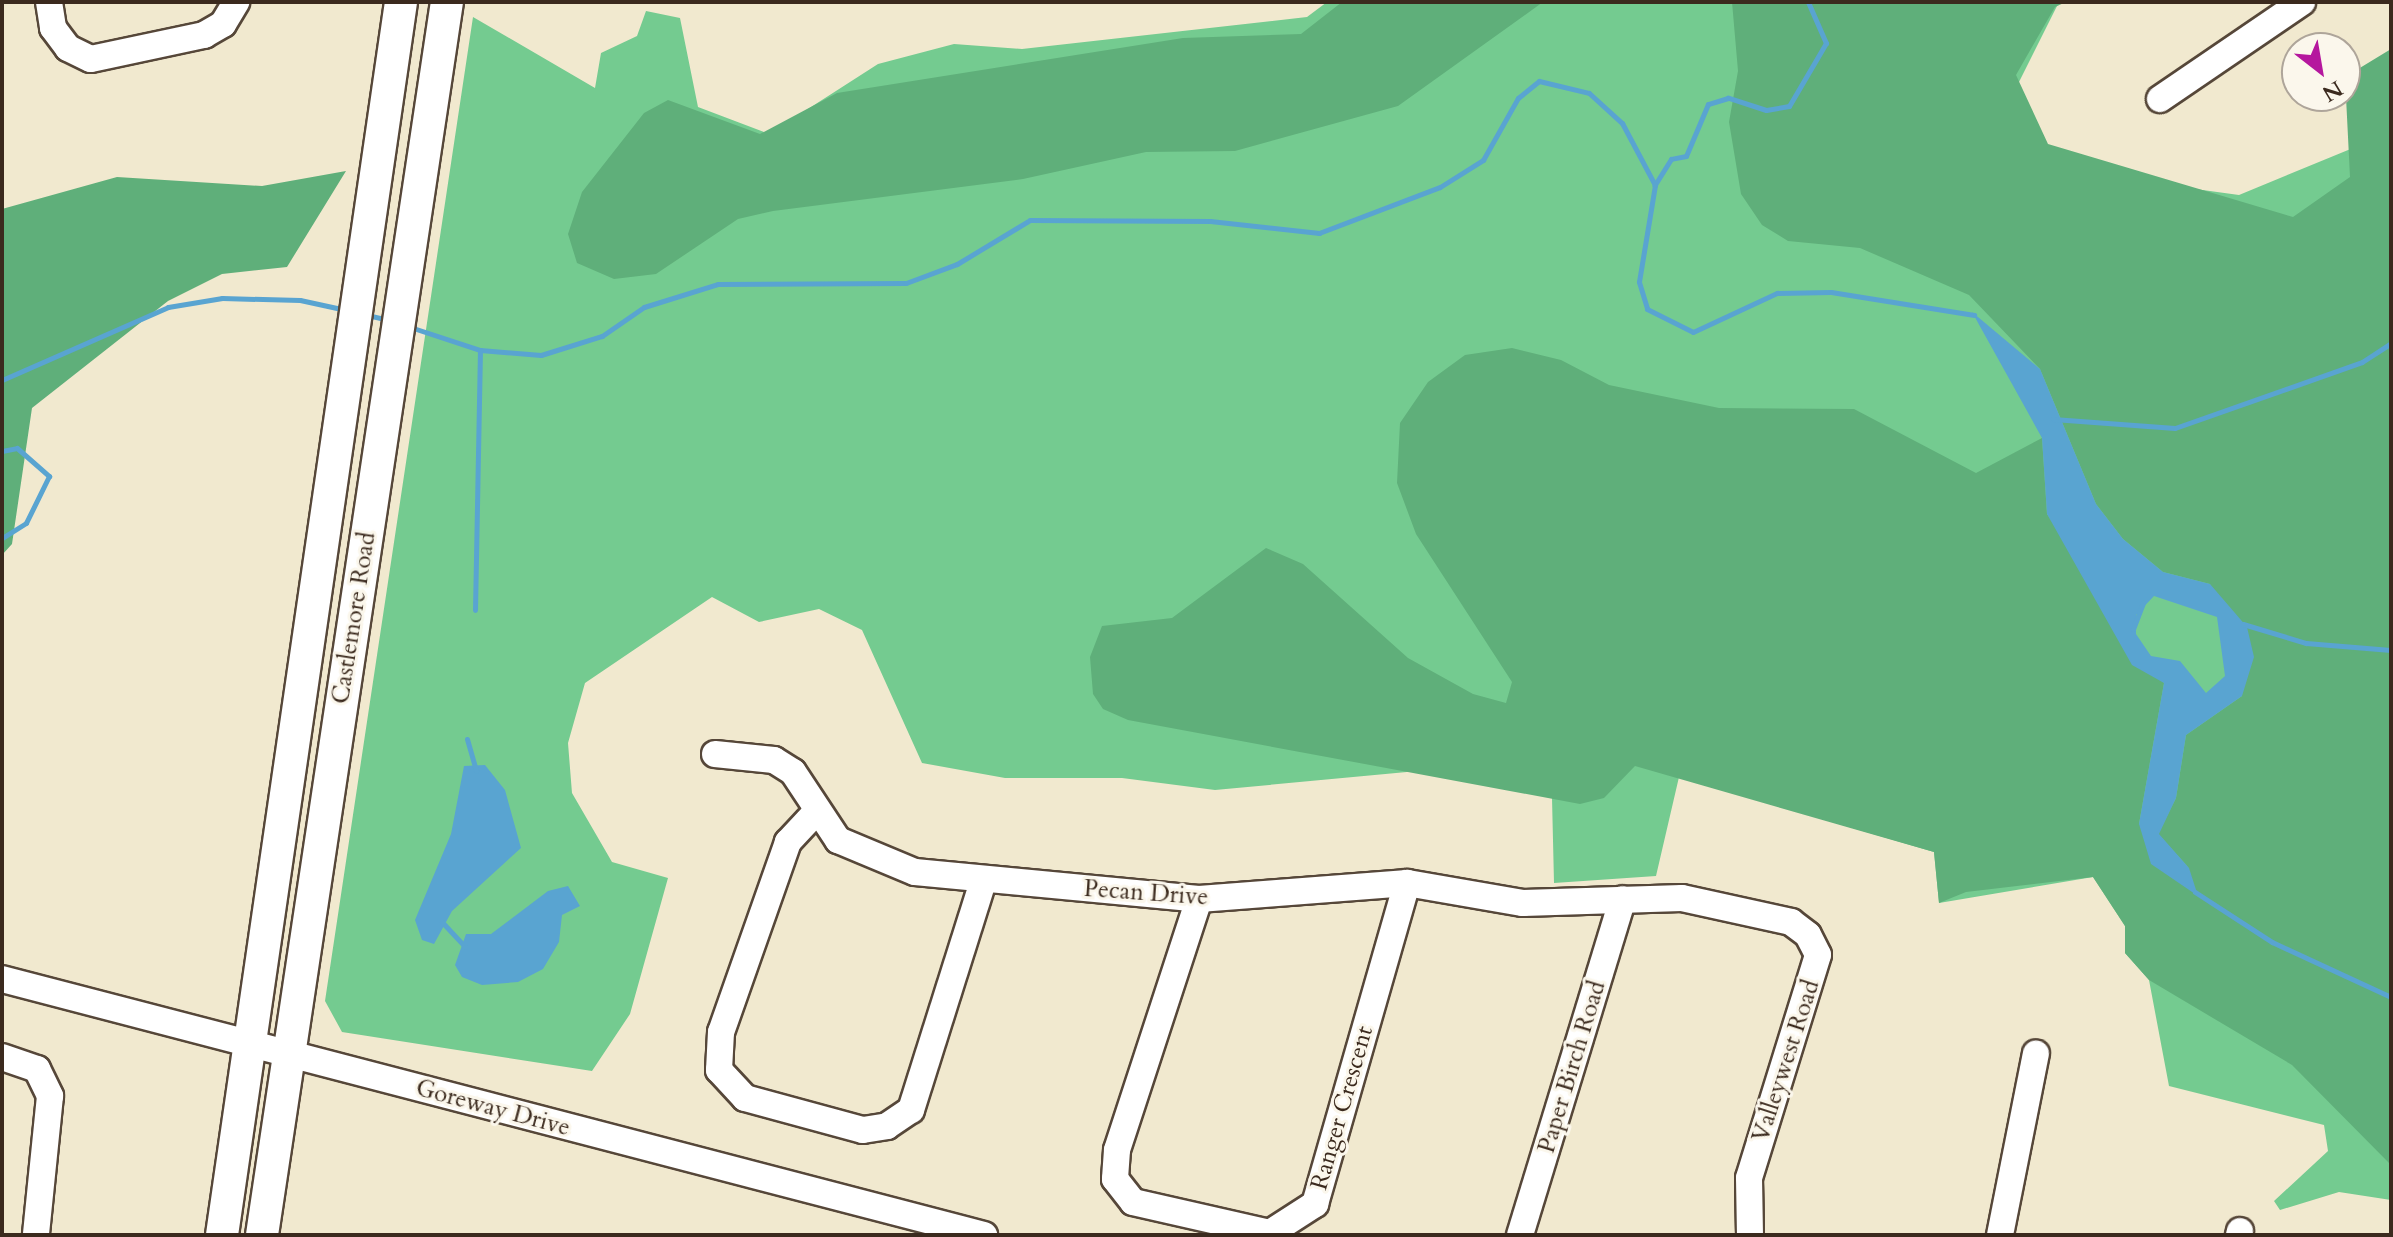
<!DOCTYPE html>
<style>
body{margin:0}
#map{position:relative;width:2393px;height:1237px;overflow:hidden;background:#f1e9cf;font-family:Cardo,serif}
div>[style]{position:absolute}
.green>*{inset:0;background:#74cb90}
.forest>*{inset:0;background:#5faf7a}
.water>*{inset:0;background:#59a4d1}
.stream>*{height:5px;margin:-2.5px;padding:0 2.5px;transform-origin:2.5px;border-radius:2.5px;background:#59a4d1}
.roads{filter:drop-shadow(2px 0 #564739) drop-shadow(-2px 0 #564739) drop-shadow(0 2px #564739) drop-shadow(0 -2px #564739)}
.minor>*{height:26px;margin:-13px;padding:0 13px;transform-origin:13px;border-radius:13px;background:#fff}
.major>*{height:32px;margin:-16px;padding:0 16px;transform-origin:16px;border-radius:16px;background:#fff}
span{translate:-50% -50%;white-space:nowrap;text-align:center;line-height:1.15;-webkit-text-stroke:6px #fbf7ec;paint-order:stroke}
.street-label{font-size:24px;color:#3b2a1e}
.frame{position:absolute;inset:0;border:4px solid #3b2a1e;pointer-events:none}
.north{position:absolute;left:2281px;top:32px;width:80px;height:80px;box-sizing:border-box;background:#fbf7ec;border:2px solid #aea59a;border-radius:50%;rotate:149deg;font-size:22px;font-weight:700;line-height:32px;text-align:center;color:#3b2a1e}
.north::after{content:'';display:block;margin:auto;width:28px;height:36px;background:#b5179e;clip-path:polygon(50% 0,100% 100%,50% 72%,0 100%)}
</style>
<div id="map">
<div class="green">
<i style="clip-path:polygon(1327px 2px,2059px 2px,2004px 112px,2057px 170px,2239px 195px,2353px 148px,2391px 64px,2391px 1200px,2339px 1192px,2280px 1210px,2274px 1201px,2328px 1151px,2324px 1125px,2169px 1086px,2149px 980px,2125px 953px,2125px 926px,2093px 877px,1939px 903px,1934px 852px,1679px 777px,1656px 876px,1554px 883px,1552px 798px,1439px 769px,1215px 790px,1122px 778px,1005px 778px,922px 763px,862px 630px,819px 609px,759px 622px,712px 597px,585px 683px,568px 743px,572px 793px,612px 862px,668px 878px,630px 1014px,592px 1071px,342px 1032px,325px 1001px,473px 17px,595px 88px,601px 53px,637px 36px,646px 11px,680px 18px,698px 107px,769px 134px,878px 64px,954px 44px,1022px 49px,1307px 17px)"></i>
</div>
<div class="forest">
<i style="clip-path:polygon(1342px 2px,1543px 2px,1398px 106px,1235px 151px,1146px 152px,1023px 179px,773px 211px,738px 219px,656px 274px,614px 279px,577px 263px,568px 234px,582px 192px,644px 113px,668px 100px,760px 134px,837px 93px,1183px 38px,1301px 34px)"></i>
<i style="clip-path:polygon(1732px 2px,2066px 2px,2055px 7px,2016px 75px,2048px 144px,2293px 217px,2350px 177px,2345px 77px,2391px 49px,2391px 1165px,2292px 1065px,2149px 980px,2125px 953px,2125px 926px,2093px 877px,1966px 892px,1939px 903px,1934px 852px,1635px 766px,1604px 798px,1580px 804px,1128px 720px,1103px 709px,1093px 694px,1090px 657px,1102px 626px,1172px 618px,1266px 548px,1303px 564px,1408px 658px,1473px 694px,1506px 703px,1512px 682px,1416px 534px,1397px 483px,1400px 423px,1428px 382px,1465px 355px,1512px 348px,1561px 360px,1609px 385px,1719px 408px,1854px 409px,1976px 473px,2042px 438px,2047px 514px,2164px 683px,2139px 824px,2189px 868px,2158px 834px,2176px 798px,2186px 735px,2242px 696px,2210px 584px,2163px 572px,2123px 539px,2096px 504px,2040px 369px,1969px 295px,1860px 248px,1788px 241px,1762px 225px,1741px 194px,1729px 122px,1738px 71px)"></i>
<i style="clip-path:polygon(346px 171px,287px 267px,222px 274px,168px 301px,32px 408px,12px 544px,2px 555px,2px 209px,117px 177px,262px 186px)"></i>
</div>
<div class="water">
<i style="clip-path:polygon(evenodd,1972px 312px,2040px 369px,2096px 504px,2123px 539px,2163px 572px,2210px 584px,2247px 627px,2254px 657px,2242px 696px,2186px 735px,2176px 798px,2159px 834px,2189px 868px,2198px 896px,2151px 864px,2139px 824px,2164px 683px,2132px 665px,2047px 514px,2042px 438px,1972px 312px,2154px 596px,2217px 617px,2225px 676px,2206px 693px,2180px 661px,2151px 656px,2136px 634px,2136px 615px,2154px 596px)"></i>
<i style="clip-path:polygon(485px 765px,505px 790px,521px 848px,452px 911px,434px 944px,422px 940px,415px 920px,451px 834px,464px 766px)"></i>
<i style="clip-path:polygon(568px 886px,580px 906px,562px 915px,559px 942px,543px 969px,518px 982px,482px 985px,462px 977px,455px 965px,466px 934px,491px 934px,548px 891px)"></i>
</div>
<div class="stream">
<i style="left:1808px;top:2px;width:45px;rotate:66.3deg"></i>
<i style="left:1826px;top:43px;width:73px;rotate:120.4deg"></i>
<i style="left:1789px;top:106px;width:23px;rotate:170deg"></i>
<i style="left:1766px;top:110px;width:40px;rotate:-162deg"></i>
<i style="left:1728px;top:98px;width:21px;rotate:163deg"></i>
<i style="left:1708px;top:104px;width:56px;rotate:112.9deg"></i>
<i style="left:1686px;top:156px;width:15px;rotate:169deg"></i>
<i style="left:1671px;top:159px;width:31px;rotate:122deg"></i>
<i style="left:1655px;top:185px;width:98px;rotate:99.4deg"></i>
<i style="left:1639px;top:282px;width:28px;rotate:73deg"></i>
<i style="left:1647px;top:309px;width:51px;rotate:26.6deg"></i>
<i style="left:1693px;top:332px;width:93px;rotate:-24.9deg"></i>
<i style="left:1777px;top:293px;width:54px;rotate:-1.1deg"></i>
<i style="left:1831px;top:292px;width:145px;rotate:9.1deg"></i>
<i style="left:367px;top:315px;width:23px;rotate:13deg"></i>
<i style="left:410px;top:327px;width:74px;rotate:18.2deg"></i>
<i style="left:480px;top:350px;width:61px;rotate:4.7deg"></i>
<i style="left:541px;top:355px;width:64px;rotate:-17.3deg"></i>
<i style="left:602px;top:336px;width:51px;rotate:-34.6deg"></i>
<i style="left:644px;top:307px;width:77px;rotate:-17.3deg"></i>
<i style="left:718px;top:284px;width:188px;rotate:-0.3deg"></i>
<i style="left:906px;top:283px;width:54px;rotate:-20.4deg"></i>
<i style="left:957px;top:264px;width:85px;rotate:-31.1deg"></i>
<i style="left:1030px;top:220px;width:180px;rotate:0.3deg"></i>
<i style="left:1210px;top:221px;width:110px;rotate:6.3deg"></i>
<i style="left:1319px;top:233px;width:129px;rotate:-20.8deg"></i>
<i style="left:1440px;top:187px;width:51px;rotate:-32.1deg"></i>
<i style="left:1483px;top:160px;width:71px;rotate:-60.6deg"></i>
<i style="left:1518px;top:98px;width:27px;rotate:-39deg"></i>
<i style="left:1539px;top:81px;width:51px;rotate:13.5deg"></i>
<i style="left:1589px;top:93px;width:45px;rotate:42.3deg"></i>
<i style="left:1622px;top:123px;width:70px;rotate:62deg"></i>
<i style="left:2px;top:380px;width:181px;rotate:-23.7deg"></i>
<i style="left:168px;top:307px;width:55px;rotate:-9.5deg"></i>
<i style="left:222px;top:298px;width:78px;rotate:1.5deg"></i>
<i style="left:300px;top:300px;width:47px;rotate:12.3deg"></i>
<i style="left:2053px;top:419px;width:122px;rotate:4.2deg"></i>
<i style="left:2175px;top:428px;width:198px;rotate:-19.4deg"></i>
<i style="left:2362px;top:362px;width:35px;rotate:-33deg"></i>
<i style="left:2px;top:451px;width:15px;rotate:-11deg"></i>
<i style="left:17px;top:448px;width:43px;rotate:41.2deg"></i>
<i style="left:49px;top:476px;width:52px;rotate:116.1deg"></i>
<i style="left:26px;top:523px;width:28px;rotate:148deg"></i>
<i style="left:475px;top:610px;width:260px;rotate:-88.9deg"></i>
<i style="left:2243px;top:624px;width:66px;rotate:16.8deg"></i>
<i style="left:2306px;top:643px;width:85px;rotate:4.7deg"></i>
<i style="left:2133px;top:629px;width:28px;rotate:-69deg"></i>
<i style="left:467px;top:739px;width:33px;rotate:74deg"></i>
<i style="left:2195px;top:892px;width:92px;rotate:33deg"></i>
<i style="left:2272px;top:942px;width:131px;rotate:24.8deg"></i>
<i style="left:442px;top:922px;width:34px;rotate:47deg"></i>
</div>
<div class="roads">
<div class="minor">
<i style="left:49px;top:2px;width:26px;rotate:81deg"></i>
<i style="left:53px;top:28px;width:25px;rotate:53deg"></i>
<i style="left:68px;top:48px;width:25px;rotate:26deg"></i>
<i style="left:91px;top:59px;width:116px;rotate:-12deg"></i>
<i style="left:204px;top:35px;width:22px;rotate:-30deg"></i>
<i style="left:223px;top:24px;width:26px;rotate:-59deg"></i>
<i style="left:2160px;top:99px;width:172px;rotate:-34.3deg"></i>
<i style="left:715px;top:754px;width:59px;rotate:5.8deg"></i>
<i style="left:774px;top:760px;width:22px;rotate:32deg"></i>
<i style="left:793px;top:772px;width:82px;rotate:56.5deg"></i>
<i style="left:838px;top:840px;width:83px;rotate:22.6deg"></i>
<i style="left:915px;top:872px;width:285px;rotate:5.4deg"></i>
<i style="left:1199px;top:899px;width:209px;rotate:-4.4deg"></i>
<i style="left:1407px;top:883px;width:118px;rotate:9.8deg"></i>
<i style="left:1523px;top:903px;width:159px;rotate:-1.8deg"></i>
<i style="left:1682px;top:898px;width:112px;rotate:12.4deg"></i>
<i style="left:1791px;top:922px;width:21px;rotate:37deg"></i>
<i style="left:1808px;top:935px;width:22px;rotate:63deg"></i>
<i style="left:1818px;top:955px;width:233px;rotate:107.2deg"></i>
<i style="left:1749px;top:1178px;width:57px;rotate:89deg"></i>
<i style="left:815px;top:813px;width:40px;rotate:133deg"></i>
<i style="left:788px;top:842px;width:201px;rotate:109.4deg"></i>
<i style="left:721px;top:1032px;width:38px;rotate:93deg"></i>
<i style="left:719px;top:1070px;width:38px;rotate:47deg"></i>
<i style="left:745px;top:1098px;width:122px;rotate:15.2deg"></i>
<i style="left:863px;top:1130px;width:24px;rotate:-9deg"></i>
<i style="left:887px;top:1126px;width:29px;rotate:-34deg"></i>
<i style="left:911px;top:1110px;width:240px;rotate:-72.5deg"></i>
<i style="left:1199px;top:899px;width:264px;rotate:108.1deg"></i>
<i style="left:1117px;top:1150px;width:29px;rotate:94deg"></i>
<i style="left:1115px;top:1179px;width:29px;rotate:52deg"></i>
<i style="left:1133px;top:1202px;width:140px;rotate:12.8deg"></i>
<i style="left:1270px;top:1233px;width:54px;rotate:-32.8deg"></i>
<i style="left:1315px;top:1204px;width:334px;rotate:-74deg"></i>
<i style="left:2px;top:979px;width:1015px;rotate:14.61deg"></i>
<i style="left:2px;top:1057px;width:37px;rotate:19deg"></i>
<i style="left:37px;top:1069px;width:30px;rotate:64deg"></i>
<i style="left:50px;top:1096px;width:140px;rotate:95.8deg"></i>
<i style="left:1520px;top:1235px;width:351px;rotate:-73deg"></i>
<i style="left:2000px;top:1235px;width:185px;rotate:-78.8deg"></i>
<i style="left:2239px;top:1235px;width:4px;rotate:-76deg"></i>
</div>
<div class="major">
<i style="left:222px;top:1235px;width:1246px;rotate:-81.74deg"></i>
<i style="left:262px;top:1235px;width:1247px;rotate:-81.47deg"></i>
</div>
</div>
<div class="street-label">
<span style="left:354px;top:618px;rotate:-81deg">Castlemore Road</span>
<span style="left:1146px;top:893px;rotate:4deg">Pecan Drive</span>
<span style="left:1786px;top:1061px;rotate:-72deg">Valleywest Road</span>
<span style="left:1572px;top:1067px;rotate:-73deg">Paper Birch Road</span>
<span style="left:493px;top:1108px;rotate:15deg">Goreway Drive</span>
<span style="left:1342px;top:1108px;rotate:-74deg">Ranger Crescent</span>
</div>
<div class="frame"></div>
<div class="north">N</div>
</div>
